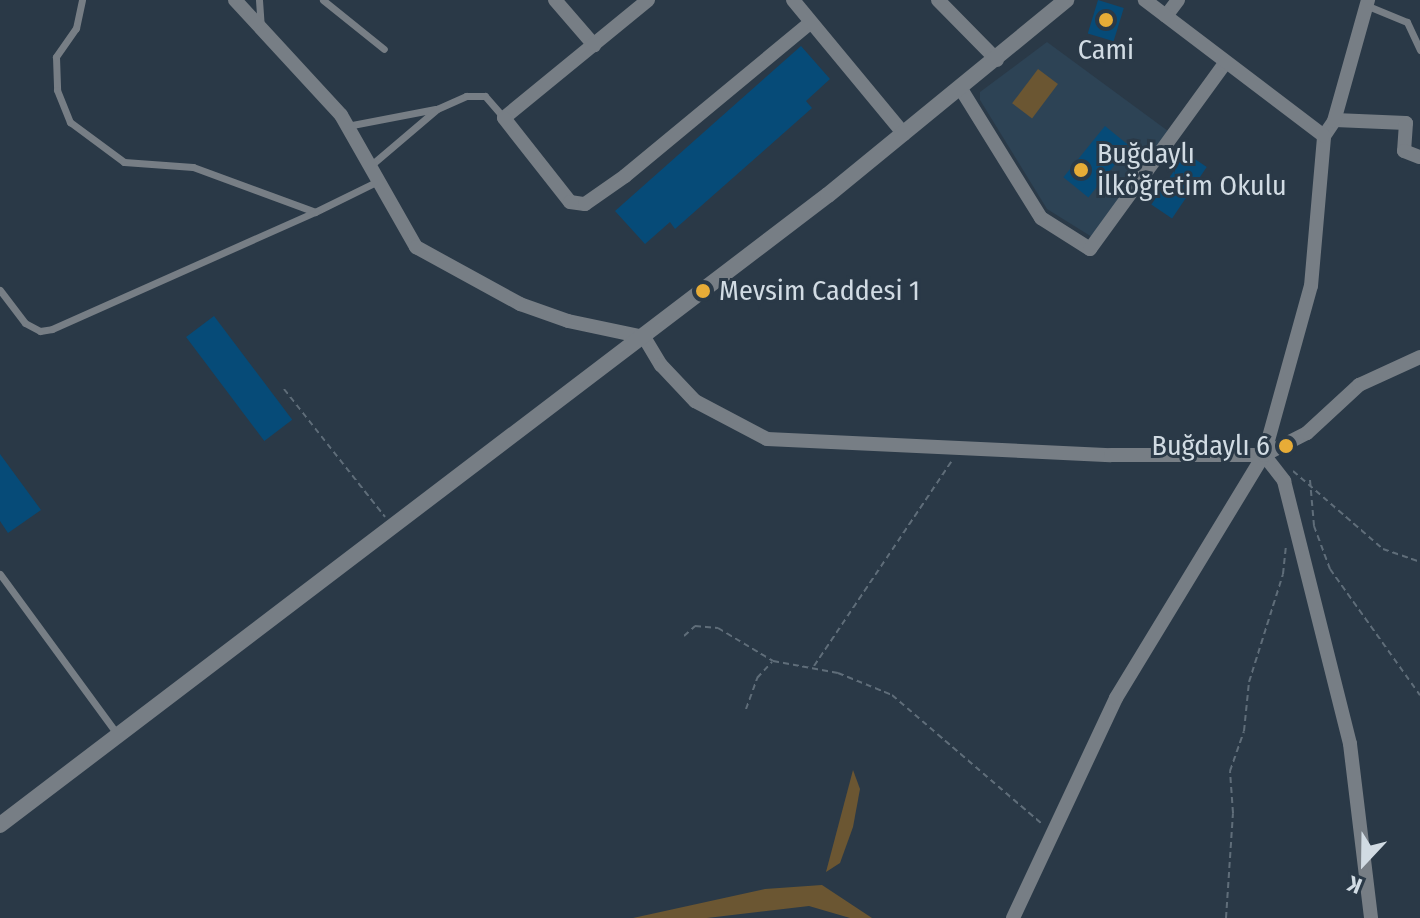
<!DOCTYPE html>
<meta charset="utf-8">
<style>
body{margin:0}
#map{position:relative;width:1420px;height:918px;overflow:hidden;background:#2a3947;font-family:"Fira Sans Condensed",sans-serif}
div>[style]{position:absolute}
.built>*{inset:0;background:#2d4355}
.green>*{inset:0;background:#6b5632;transform-origin:0 0}
.building>*{inset:0;background:#064b78;transform-origin:0 0}
.path>*{height:2px;margin-top:-1px;transform-origin:0;background:repeating-linear-gradient(90deg,#5f6d79 0 6px,transparent 0 10px)}
.service>*{height:7px;margin:-3.5px;padding:0 3.5px;transform-origin:3.5px;border-radius:3.5px;background:#777e85}
.minor>*{height:14px;margin:-7px;padding:0 7px;transform-origin:7px;border-radius:7px;background:#777e85}
.tertiary>*{height:16px;margin:-8px;padding:0 8px;transform-origin:8px;border-radius:8px;background:#777e85}
.dots>*{width:22px;height:22px;translate:-50% -50%;box-sizing:border-box;border:4px solid #2a3947;border-radius:50%}
span{translate:-50% -50%;white-space:nowrap;text-align:center;line-height:1.15;-webkit-text-stroke:6px #2a3947;paint-order:stroke}
.poi-label{font-size:28px;color:#d1dbe3}
.left{translate:0 -50%;text-align:left}
.right{translate:-100% -50%;text-align:right}
.north{position:absolute;left:1324px;top:822px;width:80px;height:80px;-webkit-text-stroke:6px #2a3947;paint-order:stroke;rotate:202deg;font-size:22px;font-weight:700;line-height:32px;text-align:center;color:#d1dbe3}
.north::after{content:'';display:block;margin:auto;width:28px;height:36px;background:#d1dbe3;clip-path:polygon(50% 0,100% 100%,50% 72%,0 100%)}
</style>
<div id="map">
<div class="built">
<i style="clip-path:polygon(1047px 42px,1168px 131px,1092px 237px,1047px 209px,980px 100px,980px 92px)"></i>
</div>
<div class="green">
<i style="left:1038px;top:69px;width:25px;height:43px;rotate:37deg"></i>
<i style="clip-path:polygon(853px 770px,860px 789px,853px 827px,840px 863px,826px 872px)"></i>
<i style="clip-path:polygon(822px 885px,872px 918px,850px 918px,809px 906px,707px 918px,633px 918px,765px 889px)"></i>
</div>
<div class="building">
<i style="left:1098px;top:0;width:27px;height:35px;rotate:17deg"></i>
<i style="clip-path:polygon(801px 46px,830px 79px,806px 101px,812px 108px,675px 229px,670px 222px,645px 244px,615px 211px)"></i>
<i style="left:1105px;top:126px;width:32px;height:66px;rotate:39deg"></i>
<i style="left:1186px;top:153px;width:25px;height:62px;rotate:34deg"></i>
<i style="left:214px;top:316px;width:130px;height:35px;rotate:53deg"></i>
<i style="clip-path:polygon(0 454px,41px 510px,8px 533px,0 521px)"></i>
</div>
<div class="path">
<i style="left:284px;top:389px;width:163px;rotate:51.7deg"></i>
<i style="left:1293px;top:471px;width:119px;rotate:40.9deg"></i>
<i style="left:1383px;top:549px;width:39px;rotate:19deg"></i>
<i style="left:1310px;top:480px;width:46px;rotate:85deg"></i>
<i style="left:1314px;top:526px;width:46px;rotate:69.6deg"></i>
<i style="left:1330px;top:569px;width:155px;rotate:54.5deg"></i>
<i style="left:684px;top:636px;width:15px;rotate:-42deg"></i>
<i style="left:695px;top:626px;width:23px;rotate:5deg"></i>
<i style="left:718px;top:628px;width:64px;rotate:31deg"></i>
<i style="left:773px;top:661px;width:66px;rotate:10.5deg"></i>
<i style="left:838px;top:673px;width:58px;rotate:22.2deg"></i>
<i style="left:892px;top:695px;width:198px;rotate:40.7deg"></i>
<i style="left:814px;top:666px;width:246px;rotate:-56.1deg"></i>
<i style="left:746px;top:709px;width:33px;rotate:-70deg"></i>
<i style="left:757px;top:678px;width:22px;rotate:-47deg"></i>
<i style="left:1226px;top:918px;width:105px;rotate:-86.2deg"></i>
<i style="left:1233px;top:813px;width:42px;rotate:-94.1deg"></i>
<i style="left:1230px;top:771px;width:42px;rotate:-70.7deg"></i>
<i style="left:1244px;top:731px;width:49px;rotate:-84.2deg"></i>
<i style="left:1249px;top:682px;width:113px;rotate:-72.5deg"></i>
<i style="left:1283px;top:574px;width:30px;rotate:-84deg"></i>
</div>
<div class="service">
<i style="left:82px;top:0;width:29px;rotate:102deg"></i>
<i style="left:76px;top:28px;width:35px;rotate:125deg"></i>
<i style="left:56px;top:57px;width:33px;rotate:88deg"></i>
<i style="left:57px;top:90px;width:35px;rotate:68deg"></i>
<i style="left:70px;top:122px;width:67px;rotate:36.5deg"></i>
<i style="left:124px;top:162px;width:69px;rotate:4.1deg"></i>
<i style="left:193px;top:167px;width:130px;rotate:20.2deg"></i>
<i style="left:315px;top:212px;width:70px;rotate:-26.2deg"></i>
<i style="left:259px;top:0;width:27px;rotate:86deg"></i>
<i style="left:323px;top:0;width:78px;rotate:38.8deg"></i>
<i style="left:1368px;top:6px;width:42px;rotate:22.3deg"></i>
<i style="left:1407px;top:22px;width:31px;rotate:65deg"></i>
<i style="left:347px;top:126px;width:90px;rotate:-10.9deg"></i>
<i style="left:370px;top:166px;width:88px;rotate:-40.4deg"></i>
<i style="left:437px;top:109px;width:32px;rotate:-24deg"></i>
<i style="left:466px;top:96px;width:19px"></i>
<i style="left:485px;top:96px;width:29px;rotate:49deg"></i>
<i style="left:0;top:290px;width:41px;rotate:52.9deg"></i>
<i style="left:25px;top:323px;width:17px;rotate:28deg"></i>
<i style="left:40px;top:331px;width:12px;rotate:-9deg"></i>
<i style="left:52px;top:329px;width:288px;rotate:-24deg"></i>
<i style="left:0;top:574px;width:200px;rotate:53.8deg"></i>
</div>
<div class="minor">
<i style="left:235px;top:0;width:156px;rotate:47.3deg"></i>
<i style="left:341px;top:115px;width:152px;rotate:60.4deg"></i>
<i style="left:416px;top:247px;width:119px;rotate:28.7deg"></i>
<i style="left:520px;top:304px;width:51px;rotate:19.5deg"></i>
<i style="left:568px;top:321px;width:78px;rotate:11.9deg"></i>
<i style="left:644px;top:337px;width:33px;rotate:59deg"></i>
<i style="left:661px;top:365px;width:50px;rotate:46.6deg"></i>
<i style="left:695px;top:401px;width:81px;rotate:27.8deg"></i>
<i style="left:767px;top:439px;width:344px;rotate:2.7deg"></i>
<i style="left:1111px;top:455px;width:153px"></i>
<i style="left:1264px;top:455px;width:48px;rotate:-27.1deg"></i>
<i style="left:1307px;top:433px;width:71px;rotate:-42.7deg"></i>
<i style="left:1359px;top:385px;width:67px;rotate:-24.7deg"></i>
<i style="left:555px;top:0;width:60px;rotate:49.1deg"></i>
<i style="left:648px;top:0;width:186px;rotate:140.7deg"></i>
<i style="left:504px;top:118px;width:107px;rotate:51.8deg"></i>
<i style="left:570px;top:202px;width:15px;rotate:8deg"></i>
<i style="left:585px;top:204px;width:49px;rotate:-35deg"></i>
<i style="left:625px;top:176px;width:241px;rotate:-39.6deg"></i>
<i style="left:793px;top:0;width:174px;rotate:50.4deg"></i>
<i style="left:938px;top:0;width:84px;rotate:45.5deg"></i>
<i style="left:1166px;top:16px;width:20px;rotate:-53deg"></i>
<i style="left:961px;top:89px;width:152px;rotate:58.2deg"></i>
<i style="left:1041px;top:218px;width:58px;rotate:32.3deg"></i>
<i style="left:1090px;top:249px;width:231px;rotate:-54deg"></i>
<i style="left:1335px;top:120px;width:71px;rotate:2.4deg"></i>
<i style="left:1406px;top:123px;width:28px;rotate:94deg"></i>
<i style="left:1404px;top:151px;width:17px;rotate:21deg"></i>
<i style="left:1324px;top:136px;width:18px;rotate:-56deg"></i>
<i style="left:1334px;top:121px;width:126px;rotate:-74.3deg"></i>
<i style="left:1264px;top:455px;width:33px;rotate:52deg"></i>
<i style="left:1284px;top:481px;width:271px;rotate:75.9deg"></i>
<i style="left:1350px;top:744px;width:175px;rotate:83.1deg"></i>
<i style="left:1013px;top:918px;width:243px;rotate:-64.9deg"></i>
<i style="left:1116px;top:698px;width:285px;rotate:-58.7deg"></i>
<i style="left:1264px;top:455px;width:175px;rotate:-74.5deg"></i>
<i style="left:1311px;top:286px;width:151px;rotate:-85deg"></i>
<i style="left:1324px;top:136px;width:225px;rotate:-142.8deg"></i>
</div>
<div class="tertiary">
<i style="left:0;top:825px;width:1040px;rotate:-37.27deg"></i>
<i style="left:828px;top:195px;width:308px;rotate:-39.3deg"></i>
</div>
<div class="dots">
<i style="left:1106px;top:20px;background:#e7ac37"></i>
<i style="left:1081px;top:170px;background:#e7ac37"></i>
<i style="left:703px;top:291px;background:#e7ac37"></i>
<i style="left:1286px;top:446px;background:#e7ac37"></i>
</div>
<div class="poi-label">
<span style="left:1106px;top:50px">Cami</span>
<span class="left" style="left:1097px;top:170px">Buğdaylı<br>İlköğretim Okulu</span>
<span class="left" style="left:719px;top:291px">Mevsim Caddesi 1</span>
<span class="right" style="left:1270px;top:446px">Buğdaylı 6</span>
</div>
<div class="north">K</div>
</div>
